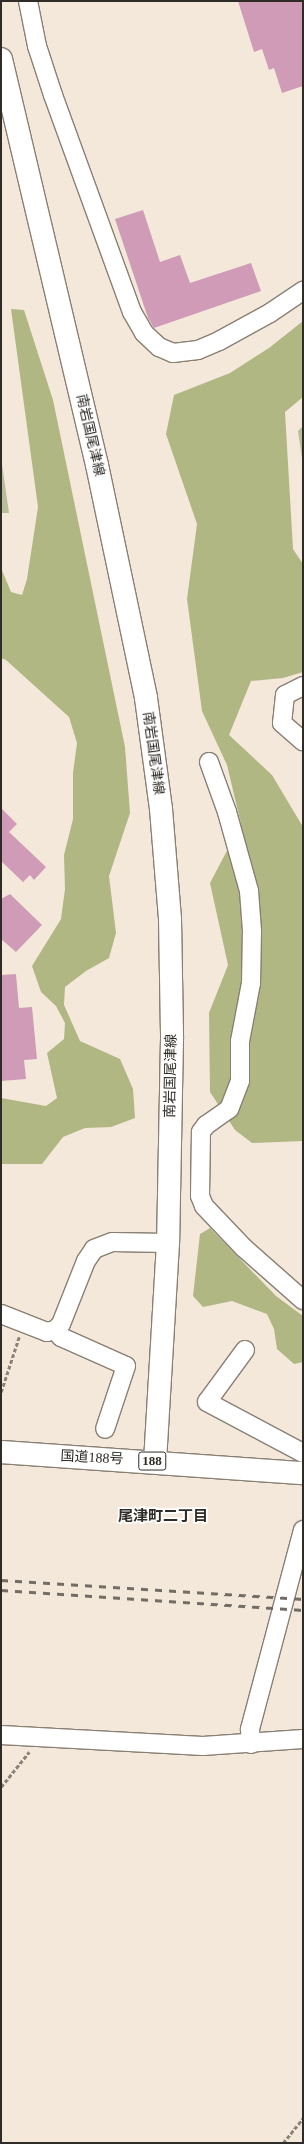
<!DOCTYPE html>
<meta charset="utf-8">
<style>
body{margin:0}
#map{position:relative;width:304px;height:2144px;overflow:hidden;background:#f3e8da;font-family:"Times New Roman","Noto Sans JP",serif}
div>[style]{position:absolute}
.green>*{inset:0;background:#b8bd9a}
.forest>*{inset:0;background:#b0b783}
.building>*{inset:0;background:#cf9bb7}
.path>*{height:2.5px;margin-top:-1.25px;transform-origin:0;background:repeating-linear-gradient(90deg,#8b837a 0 4px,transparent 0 6px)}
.roads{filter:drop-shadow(1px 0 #897f73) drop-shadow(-1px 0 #897f73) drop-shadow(0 1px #897f73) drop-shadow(0 -1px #897f73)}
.minor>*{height:18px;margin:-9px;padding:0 9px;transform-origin:9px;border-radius:9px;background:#fff}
.major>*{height:22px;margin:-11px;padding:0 11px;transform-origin:11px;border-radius:11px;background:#fff}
.highway>*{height:22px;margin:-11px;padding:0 11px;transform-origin:11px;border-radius:11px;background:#fff}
.rail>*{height:3px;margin-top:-1.5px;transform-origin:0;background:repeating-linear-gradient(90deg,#736d65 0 7px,transparent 0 14px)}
span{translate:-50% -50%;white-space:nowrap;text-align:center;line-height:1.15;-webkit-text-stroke:3.5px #fff;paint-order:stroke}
.shield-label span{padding:1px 3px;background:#fff;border:1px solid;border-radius:3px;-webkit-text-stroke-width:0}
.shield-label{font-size:13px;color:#2f2b26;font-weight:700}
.street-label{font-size:14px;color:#2f2b26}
.neighbourhood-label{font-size:15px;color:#2f2b26;font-weight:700}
.frame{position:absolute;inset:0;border:2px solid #2f2b26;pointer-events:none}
</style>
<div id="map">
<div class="green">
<i style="clip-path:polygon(303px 426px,303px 465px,298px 431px)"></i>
<i style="clip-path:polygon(1px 457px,9px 513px,1px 513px)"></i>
</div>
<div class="forest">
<i style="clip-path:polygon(11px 309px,24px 310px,53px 400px,125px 747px,130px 813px,109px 876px,116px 933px,109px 958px,86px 971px,65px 987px,64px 1005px,80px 1041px,120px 1059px,133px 1089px,135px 1118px,111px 1127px,85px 1128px,63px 1137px,42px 1164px,1px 1164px,1px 1098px,46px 1106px,57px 1098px,47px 1053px,64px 1039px,65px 1023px,56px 1006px,41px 992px,32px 966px,61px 919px,65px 889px,64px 855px,73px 819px,73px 773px,77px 743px,69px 717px,6px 660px,1px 658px,1px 568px,11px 592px,22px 595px,27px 579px,38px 507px)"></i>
<i style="clip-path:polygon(303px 321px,303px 397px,285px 412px,293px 549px,303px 564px,303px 672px,283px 678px,251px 681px,229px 735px,272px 775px,303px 827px,303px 1141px,252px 1143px,235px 1130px,210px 1092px,209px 1013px,228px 965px,210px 883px,241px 824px,227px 765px,202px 711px,187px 599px,197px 524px,166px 434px,174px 395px,230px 373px,269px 348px)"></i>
<i style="clip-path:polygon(210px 1228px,276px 1296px,303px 1316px,303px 1362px,294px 1364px,277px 1349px,274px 1329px,267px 1314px,232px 1301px,203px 1307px,193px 1296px,200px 1234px)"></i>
</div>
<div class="building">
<i style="clip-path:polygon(238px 1px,303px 1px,303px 86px,282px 93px,274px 68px,269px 70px,262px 49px,254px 52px)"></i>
<i style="clip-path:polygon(143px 210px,160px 262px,180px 255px,190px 283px,251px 263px,261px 291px,154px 328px,148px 318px,115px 219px)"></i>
<i style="clip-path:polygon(1px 808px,17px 824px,9px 832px,46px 867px,34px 880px,30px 875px,23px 882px,1px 861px)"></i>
<i style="clip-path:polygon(10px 894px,42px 925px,16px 952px,1px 939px,1px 899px)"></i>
<i style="clip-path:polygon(16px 974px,19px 1008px,32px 1007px,37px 1059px,24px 1060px,26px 1079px,1px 1081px,1px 975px)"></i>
</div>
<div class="path">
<i style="left:1px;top:1392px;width:58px;rotate:-71.9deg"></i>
<i style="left:1px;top:1787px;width:45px;rotate:-51.3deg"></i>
<i style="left:283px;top:2143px;width:32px;rotate:-51deg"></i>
</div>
<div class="roads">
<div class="minor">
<i style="left:28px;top:1px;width:46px;rotate:78.7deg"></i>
<i style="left:37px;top:46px;width:52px;rotate:71.9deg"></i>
<i style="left:53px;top:95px;width:231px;rotate:70deg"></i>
<i style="left:132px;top:312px;width:24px;rotate:60deg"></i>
<i style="left:144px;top:333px;width:21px;rotate:43deg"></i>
<i style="left:159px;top:347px;width:15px;rotate:23deg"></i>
<i style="left:173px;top:353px;width:25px;rotate:-7deg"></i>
<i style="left:198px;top:350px;width:23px;rotate:-23deg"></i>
<i style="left:219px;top:341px;width:58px;rotate:-28.8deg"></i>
<i style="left:270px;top:313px;width:40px;rotate:-34deg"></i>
<i style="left:303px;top:686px;width:20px;rotate:153deg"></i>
<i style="left:285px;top:695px;width:28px;rotate:96deg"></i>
<i style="left:282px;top:723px;width:28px;rotate:41deg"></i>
<i style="left:209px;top:762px;width:53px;rotate:70.2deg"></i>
<i style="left:227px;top:812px;width:82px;rotate:74.4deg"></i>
<i style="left:249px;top:891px;width:40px;rotate:85.7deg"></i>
<i style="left:252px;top:931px;width:52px;rotate:91.1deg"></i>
<i style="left:251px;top:983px;width:59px;rotate:100.7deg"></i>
<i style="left:240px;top:1041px;width:40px;rotate:90deg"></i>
<i style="left:240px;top:1081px;width:30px;rotate:111deg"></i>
<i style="left:229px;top:1109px;width:28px;rotate:145deg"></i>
<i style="left:206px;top:1125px;width:9px;rotate:126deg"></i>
<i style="left:201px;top:1132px;width:64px;rotate:90.9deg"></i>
<i style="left:200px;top:1196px;width:11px;rotate:68deg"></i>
<i style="left:204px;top:1206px;width:58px;rotate:46.4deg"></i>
<i style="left:244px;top:1248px;width:79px;rotate:41.4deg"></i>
<i style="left:1px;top:1314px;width:49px;rotate:21.4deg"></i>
<i style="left:47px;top:1332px;width:8px;rotate:-14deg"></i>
<i style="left:55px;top:1330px;width:8px;rotate:-45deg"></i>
<i style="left:61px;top:1324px;width:68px;rotate:-68.4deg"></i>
<i style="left:86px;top:1261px;width:14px;rotate:-56deg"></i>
<i style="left:94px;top:1249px;width:19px;rotate:-21deg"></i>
<i style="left:112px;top:1242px;width:56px;rotate:1deg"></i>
<i style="left:55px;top:1330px;width:9px;rotate:49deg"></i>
<i style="left:61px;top:1337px;width:71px;rotate:24deg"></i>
<i style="left:126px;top:1366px;width:66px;rotate:108.4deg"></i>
<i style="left:245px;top:1350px;width:64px;rotate:126.2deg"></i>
<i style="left:207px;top:1402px;width:109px;rotate:28deg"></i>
<i style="left:1px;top:1735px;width:202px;rotate:3.1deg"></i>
<i style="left:203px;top:1746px;width:100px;rotate:-4deg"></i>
<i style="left:251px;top:1744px;width:15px;rotate:-94deg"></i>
<i style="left:250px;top:1729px;width:206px;rotate:-75.1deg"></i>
</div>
<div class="major">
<i style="left:1px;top:59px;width:417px;rotate:76.7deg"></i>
<i style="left:97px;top:465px;width:238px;rotate:78.1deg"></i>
<i style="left:146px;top:698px;width:112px;rotate:82.3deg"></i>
<i style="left:161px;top:809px;width:110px;rotate:85.3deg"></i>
<i style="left:170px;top:919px;width:120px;rotate:89deg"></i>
<i style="left:172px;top:1039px;width:204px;rotate:91.1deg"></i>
<i style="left:168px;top:1243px;width:219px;rotate:93.4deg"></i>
</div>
<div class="highway">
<i style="left:1px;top:1452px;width:303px;rotate:4deg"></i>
</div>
</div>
<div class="rail">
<i style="left:1px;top:1580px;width:303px;rotate:3.6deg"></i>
<i style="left:1px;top:1590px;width:303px;rotate:3.8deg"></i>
</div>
<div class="shield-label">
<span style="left:152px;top:1461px">188</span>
</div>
<div class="street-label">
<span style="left:90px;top:435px;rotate:77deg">南岩国尾津線</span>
<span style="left:153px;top:753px;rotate:82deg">南岩国尾津線</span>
<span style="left:171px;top:1076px;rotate:-89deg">南岩国尾津線</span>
<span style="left:92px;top:1458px;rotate:3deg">国道188号</span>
</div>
<div class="neighbourhood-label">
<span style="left:163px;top:1517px">尾津町二丁目</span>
</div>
<div class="frame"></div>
</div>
